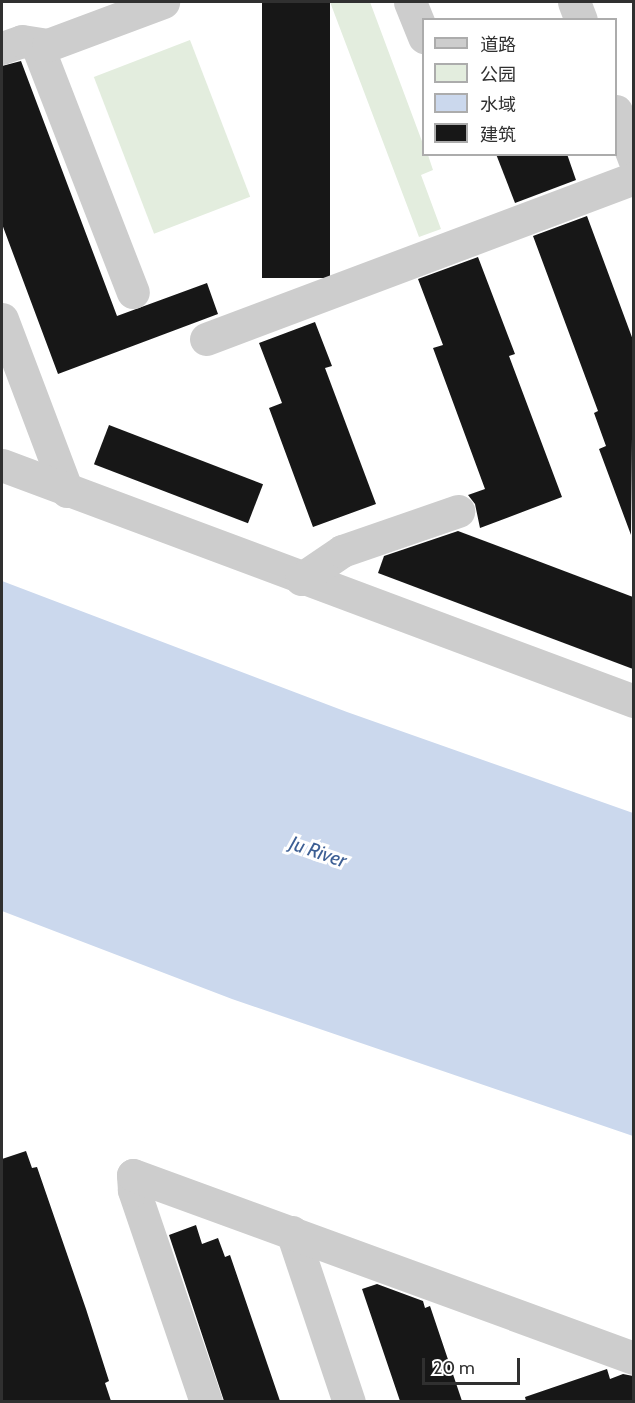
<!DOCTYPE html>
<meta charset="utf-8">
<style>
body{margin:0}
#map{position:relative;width:635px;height:1403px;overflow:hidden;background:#fff;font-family:Cabin,"Noto Sans SC",sans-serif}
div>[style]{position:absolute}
.green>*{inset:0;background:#e3edde;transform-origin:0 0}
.water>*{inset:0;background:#cbd8ed}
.building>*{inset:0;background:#171717;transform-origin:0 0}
.minor>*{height:33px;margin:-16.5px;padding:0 16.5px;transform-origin:16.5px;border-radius:16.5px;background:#cdcdcd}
span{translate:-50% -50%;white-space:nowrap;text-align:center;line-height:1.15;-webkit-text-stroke:6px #fff;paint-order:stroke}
.water-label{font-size:20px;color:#3d5f94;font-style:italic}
.frame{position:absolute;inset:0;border:3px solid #303030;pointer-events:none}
.legend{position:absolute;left:422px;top:18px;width:195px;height:138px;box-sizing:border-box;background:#fff;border:2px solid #acacac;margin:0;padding:8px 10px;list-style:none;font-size:18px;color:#303030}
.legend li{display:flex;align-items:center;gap:12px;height:30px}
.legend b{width:30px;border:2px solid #acacac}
.scale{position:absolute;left:422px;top:1358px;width:98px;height:27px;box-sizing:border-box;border:3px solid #303030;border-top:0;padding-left:8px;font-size:18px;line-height:21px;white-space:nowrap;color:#303030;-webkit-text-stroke:4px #fff;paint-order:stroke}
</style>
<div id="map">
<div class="green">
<i style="clip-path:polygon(330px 2px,370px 2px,423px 144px,424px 154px,428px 155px,433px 170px,421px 175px,441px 229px,419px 237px)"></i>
<i style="left:190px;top:40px;width:168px;height:103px;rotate:69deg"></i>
</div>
<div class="water">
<i style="clip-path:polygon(2px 581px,347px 712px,633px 813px,633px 1136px,232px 999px,2px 911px)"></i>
</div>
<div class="building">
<i style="left:262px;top:2px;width:68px;height:276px"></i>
<i style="clip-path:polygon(21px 61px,117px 316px,207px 283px,218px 314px,58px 374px,2px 224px,2px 66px)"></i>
<i style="clip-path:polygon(496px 154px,567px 154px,576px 180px,515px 203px)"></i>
<i style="clip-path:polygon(587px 216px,633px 340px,631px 535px,599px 449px,606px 446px,594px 413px,598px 411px,533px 236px)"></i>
<i style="clip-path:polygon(478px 257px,515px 354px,509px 356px,562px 497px,480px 528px,475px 504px,468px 495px,485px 489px,433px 348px,443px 345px,418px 279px)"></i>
<i style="clip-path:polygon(315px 322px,332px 366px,325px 368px,376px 504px,313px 527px,269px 408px,282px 403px,259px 343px)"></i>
<i style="left:109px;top:425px;width:165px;height:42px;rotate:21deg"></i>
<i style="clip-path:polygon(458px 531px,633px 597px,633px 669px,378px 573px,384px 556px)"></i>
<i style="clip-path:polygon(26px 1151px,32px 1168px,37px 1167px,86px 1309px,109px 1381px,105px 1383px,111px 1401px,2px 1401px,2px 1159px)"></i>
<i style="clip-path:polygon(196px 1225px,202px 1244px,218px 1238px,225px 1257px,230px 1255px,280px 1401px,224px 1401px,169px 1235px)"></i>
<i style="clip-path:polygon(377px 1284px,423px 1301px,425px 1308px,430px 1306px,462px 1401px,400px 1401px,362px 1289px)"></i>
<i style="clip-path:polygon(607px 1369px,610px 1379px,623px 1374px,633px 1376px,633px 1401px,526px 1401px,525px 1397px)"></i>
</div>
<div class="minor">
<i style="left:410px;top:2px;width:38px;rotate:68deg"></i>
<i style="left:574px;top:2px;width:19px;rotate:69deg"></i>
<i style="left:37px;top:45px;width:265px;rotate:68.8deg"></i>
<i style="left:2px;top:48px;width:21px;rotate:-19deg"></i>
<i style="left:22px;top:41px;width:26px;rotate:9deg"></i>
<i style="left:48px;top:45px;width:123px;rotate:-20.5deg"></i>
<i style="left:616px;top:111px;width:51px;rotate:69.4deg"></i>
<i style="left:2px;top:319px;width:184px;rotate:69.3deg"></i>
<i style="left:206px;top:339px;width:457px;rotate:-20.6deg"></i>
<i style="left:2px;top:465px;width:675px;rotate:20.48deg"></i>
<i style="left:301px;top:579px;width:50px;rotate:-34.3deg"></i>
<i style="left:342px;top:551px;width:123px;rotate:-19deg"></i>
<i style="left:292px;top:1232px;width:179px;rotate:71.5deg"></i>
<i style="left:206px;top:1402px;width:224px;rotate:-108.8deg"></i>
<i style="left:134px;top:1190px;width:15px;rotate:-94deg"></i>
<i style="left:133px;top:1175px;width:533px;rotate:20.07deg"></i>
</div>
<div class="water-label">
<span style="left:318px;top:852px;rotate:19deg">Ju River</span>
</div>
<div class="frame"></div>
<ul class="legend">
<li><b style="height:8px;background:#cdcdcd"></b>道路</li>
<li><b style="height:16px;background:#e3edde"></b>公园</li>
<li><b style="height:16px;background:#cbd8ed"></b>水域</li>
<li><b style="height:16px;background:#171717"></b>建筑</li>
</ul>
<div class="scale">20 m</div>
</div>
